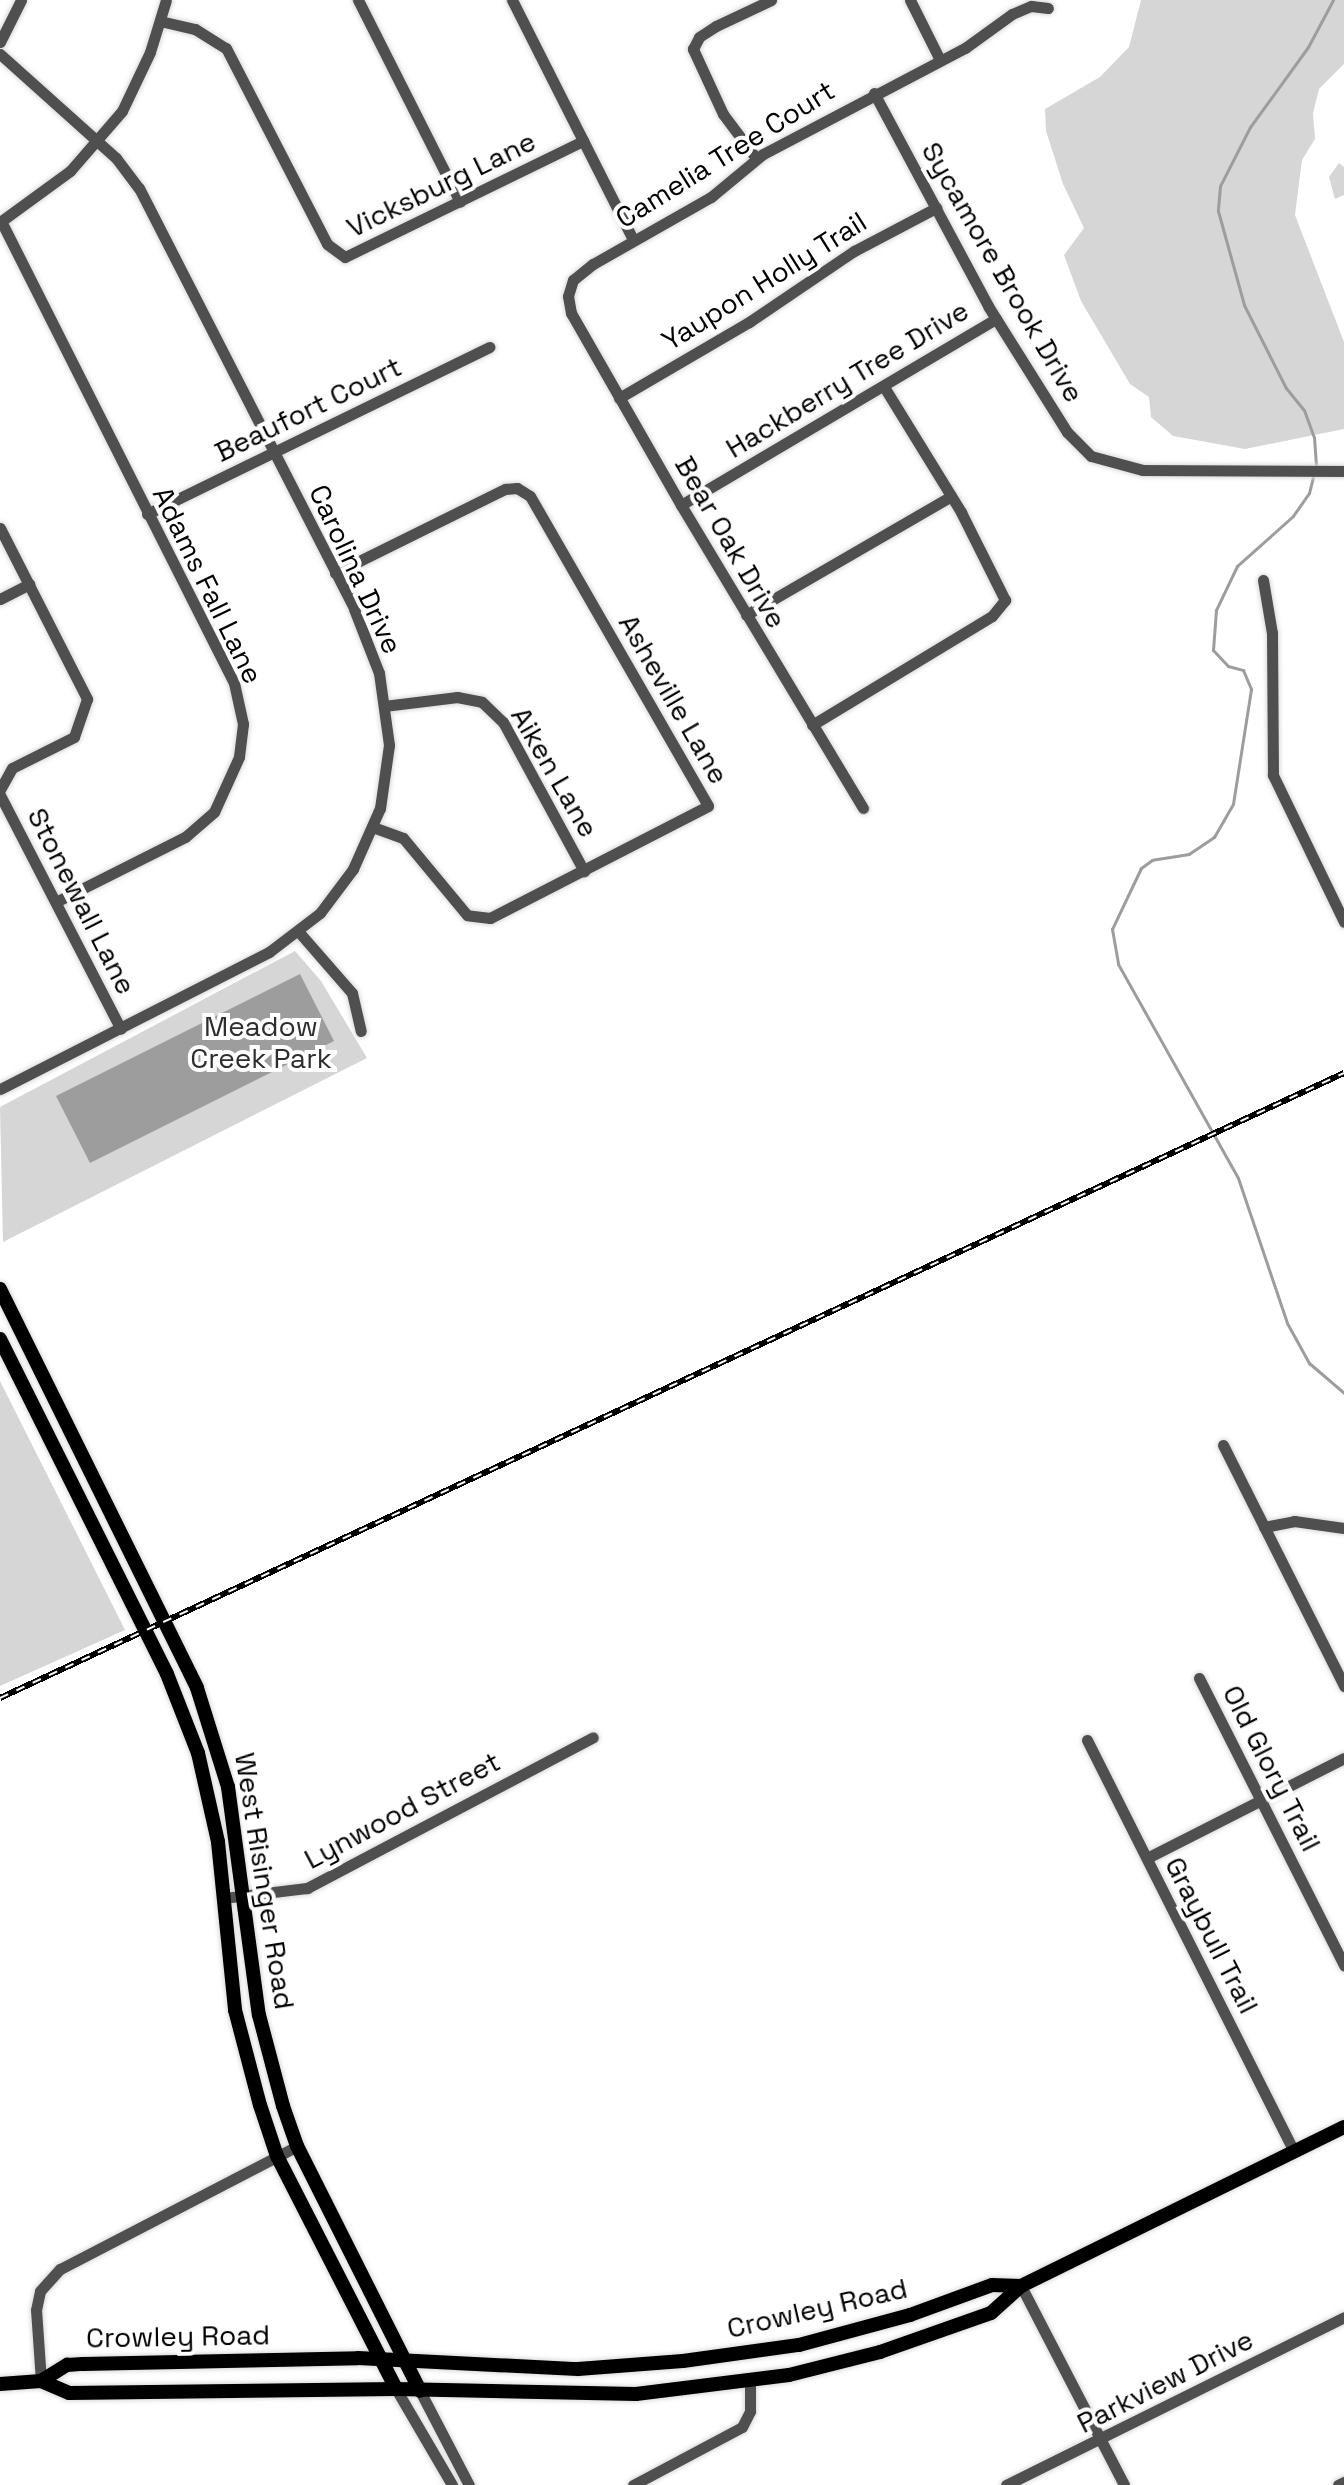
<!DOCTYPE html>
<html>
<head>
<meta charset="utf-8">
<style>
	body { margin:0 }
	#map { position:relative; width:1344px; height:2485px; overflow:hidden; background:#fff; font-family:"Space Grotesk",sans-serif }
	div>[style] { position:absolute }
	.green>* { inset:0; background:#d6d6d6 }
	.water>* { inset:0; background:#9d9d9d }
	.stream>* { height:3px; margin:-1.5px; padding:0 1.5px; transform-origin:1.5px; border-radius:1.5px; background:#9d9d9d }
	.roads { filter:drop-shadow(0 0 2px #dbdbdb) drop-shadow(0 0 2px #dbdbdb) }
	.minor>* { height:11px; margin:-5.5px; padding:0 5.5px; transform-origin:5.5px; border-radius:5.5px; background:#4f4f4f }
	.major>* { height:14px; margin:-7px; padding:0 7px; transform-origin:7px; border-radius:7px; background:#000 }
	.rail>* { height:6px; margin-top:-3px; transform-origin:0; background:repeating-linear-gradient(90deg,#fff 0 9px,#000 0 18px); box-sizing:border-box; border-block:2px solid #000 }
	span { translate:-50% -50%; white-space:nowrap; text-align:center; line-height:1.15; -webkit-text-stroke:8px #fff; paint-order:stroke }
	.street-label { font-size:28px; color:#000 }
	.park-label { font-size:28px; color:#2d2d2d }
</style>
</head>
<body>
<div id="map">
	<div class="green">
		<div style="clip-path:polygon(1141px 0,1344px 0,1344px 64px,1319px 89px,1313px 113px,1315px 139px,1302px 160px,1295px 215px,1344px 342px,1344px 429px,1245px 449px,1173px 436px,1151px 417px,1149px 397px,1130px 384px,1081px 301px,1064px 255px,1084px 228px,1063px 184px,1046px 131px,1045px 109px,1100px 77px,1129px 47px)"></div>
		<div style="clip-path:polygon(1339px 163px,1344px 167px,1344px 195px,1335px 199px,1329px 177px)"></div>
		<div style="clip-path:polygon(295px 951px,321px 981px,367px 1058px,3px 1242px,0 1107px)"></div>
		<div style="clip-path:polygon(0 1381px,125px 1630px,0 1686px)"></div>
	</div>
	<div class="water">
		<div style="clip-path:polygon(300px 974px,334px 1041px,90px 1163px,56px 1096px)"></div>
	</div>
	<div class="stream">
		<div style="left:1333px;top:0;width:53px;rotate:118deg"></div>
		<div style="left:1308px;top:47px;width:99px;rotate:125.9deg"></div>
		<div style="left:1250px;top:127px;width:66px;rotate:117deg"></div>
		<div style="left:1220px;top:186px;width:25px;rotate:95deg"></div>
		<div style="left:1218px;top:211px;width:98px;rotate:74.5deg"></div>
		<div style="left:1244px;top:305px;width:93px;rotate:63.2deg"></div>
		<div style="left:1286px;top:388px;width:28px;rotate:51deg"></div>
		<div style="left:1304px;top:410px;width:29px;rotate:70deg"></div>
		<div style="left:1314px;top:437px;width:28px;rotate:86deg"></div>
		<div style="left:1316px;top:465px;width:29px;rotate:104deg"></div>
		<div style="left:1309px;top:493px;width:28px;rotate:125deg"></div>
		<div style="left:1293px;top:516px;width:75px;rotate:138.2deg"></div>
		<div style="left:1237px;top:566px;width:49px;rotate:115.5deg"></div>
		<div style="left:1216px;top:610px;width:40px;rotate:94.3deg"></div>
		<div style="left:1213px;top:650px;width:22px;rotate:47deg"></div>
		<div style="left:1228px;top:666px;width:16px;rotate:15deg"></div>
		<div style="left:1243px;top:670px;width:21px;rotate:67deg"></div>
		<div style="left:1251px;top:689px;width:116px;rotate:98.9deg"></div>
		<div style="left:1233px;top:804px;width:38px;rotate:120deg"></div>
		<div style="left:1214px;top:837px;width:30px;rotate:146deg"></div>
		<div style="left:1189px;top:854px;width:37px;rotate:171deg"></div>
		<div style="left:1152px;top:860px;width:14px;rotate:144deg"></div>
		<div style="left:1141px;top:868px;width:68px;rotate:115.4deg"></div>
		<div style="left:1112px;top:929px;width:36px;rotate:80deg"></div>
		<div style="left:1118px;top:964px;width:245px;rotate:60.7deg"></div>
		<div style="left:1238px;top:1178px;width:153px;rotate:71.3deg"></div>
		<div style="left:1287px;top:1323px;width:46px;rotate:61.2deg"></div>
		<div style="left:1309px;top:1363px;width:46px;rotate:40.6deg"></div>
	</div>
	<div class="roads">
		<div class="minor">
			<div style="left:358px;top:0;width:226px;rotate:63.2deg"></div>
			<div style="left:512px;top:0;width:269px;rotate:63.2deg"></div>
			<div style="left:910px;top:0;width:65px;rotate:63.4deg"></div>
			<div style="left:160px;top:21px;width:36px;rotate:13deg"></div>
			<div style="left:195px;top:29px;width:36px;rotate:32deg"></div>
			<div style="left:226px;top:48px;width:220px;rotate:62.7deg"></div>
			<div style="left:327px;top:244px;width:22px;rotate:36deg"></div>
			<div style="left:345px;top:257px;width:265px;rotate:-26deg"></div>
			<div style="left:0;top:42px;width:47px;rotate:-63.4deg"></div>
			<div style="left:0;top:54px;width:156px;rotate:41.9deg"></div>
			<div style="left:116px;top:158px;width:38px;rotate:53deg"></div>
			<div style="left:139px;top:188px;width:473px;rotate:62.9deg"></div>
			<div style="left:354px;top:609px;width:69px;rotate:68.7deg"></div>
			<div style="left:379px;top:673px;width:73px;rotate:82.1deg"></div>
			<div style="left:389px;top:745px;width:64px;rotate:98.1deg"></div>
			<div style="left:380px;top:808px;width:67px;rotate:113.9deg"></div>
			<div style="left:353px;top:869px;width:55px;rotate:126.9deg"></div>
			<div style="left:320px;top:913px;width:64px;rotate:142.6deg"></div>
			<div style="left:269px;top:952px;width:302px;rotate:153deg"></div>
			<div style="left:874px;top:93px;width:242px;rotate:61.8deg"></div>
			<div style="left:988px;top:306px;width:149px;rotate:57.9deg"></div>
			<div style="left:1067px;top:432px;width:34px;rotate:45deg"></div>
			<div style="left:1091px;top:456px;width:54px;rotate:15.1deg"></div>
			<div style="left:1143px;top:470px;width:201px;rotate:0.3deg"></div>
			<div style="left:756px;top:158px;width:55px;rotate:-126.9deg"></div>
			<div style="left:723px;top:114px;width:72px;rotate:-114.8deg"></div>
			<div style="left:693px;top:49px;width:13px;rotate:-63deg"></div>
			<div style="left:699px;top:37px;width:20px;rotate:-33deg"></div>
			<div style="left:716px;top:26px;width:61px;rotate:-25.3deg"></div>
			<div style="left:1px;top:221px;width:517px;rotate:63.24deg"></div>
			<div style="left:234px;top:683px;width:42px;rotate:77.6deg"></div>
			<div style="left:243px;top:724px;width:33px;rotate:97deg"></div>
			<div style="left:239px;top:757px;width:60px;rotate:114.4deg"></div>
			<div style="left:214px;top:812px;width:38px;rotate:139deg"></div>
			<div style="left:185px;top:837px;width:144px;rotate:153.3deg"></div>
			<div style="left:0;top:222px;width:87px;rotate:-36.1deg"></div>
			<div style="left:70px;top:171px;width:79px;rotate:-49.1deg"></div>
			<div style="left:122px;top:111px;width:65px;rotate:-64.6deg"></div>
			<div style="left:150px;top:52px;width:54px;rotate:-72.9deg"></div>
			<div style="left:619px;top:398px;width:151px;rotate:-30.3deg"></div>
			<div style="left:749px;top:322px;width:127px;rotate:-34.1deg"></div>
			<div style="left:854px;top:251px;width:93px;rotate:-27.7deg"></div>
			<div style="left:681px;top:505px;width:366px;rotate:-30.6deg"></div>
			<div style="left:147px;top:514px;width:381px;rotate:-26deg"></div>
			<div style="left:0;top:528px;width:192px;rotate:63deg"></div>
			<div style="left:87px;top:699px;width:40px;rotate:108.9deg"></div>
			<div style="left:74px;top:737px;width:69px;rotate:153.4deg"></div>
			<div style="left:12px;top:768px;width:25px;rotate:119deg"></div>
			<div style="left:335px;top:573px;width:190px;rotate:-26.3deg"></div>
			<div style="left:505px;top:489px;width:12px;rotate:-5deg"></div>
			<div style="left:517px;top:488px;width:15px;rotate:32deg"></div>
			<div style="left:530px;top:496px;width:357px;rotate:60.1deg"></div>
			<div style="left:708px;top:806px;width:245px;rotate:152.8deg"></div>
			<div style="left:490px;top:918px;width:23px;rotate:-173deg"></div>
			<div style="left:467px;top:915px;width:100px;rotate:-129.7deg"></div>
			<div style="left:403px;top:838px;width:33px;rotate:-160deg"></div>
			<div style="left:1263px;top:580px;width:54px;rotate:80.4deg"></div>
			<div style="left:1272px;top:633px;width:142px;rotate:89.6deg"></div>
			<div style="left:1273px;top:775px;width:163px;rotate:64.2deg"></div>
			<div style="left:0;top:599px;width:33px;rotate:-27deg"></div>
			<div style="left:746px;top:615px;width:237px;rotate:-30.1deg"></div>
			<div style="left:384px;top:706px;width:74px;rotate:-7deg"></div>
			<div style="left:457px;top:697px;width:25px;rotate:11deg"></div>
			<div style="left:482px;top:702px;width:29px;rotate:44deg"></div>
			<div style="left:503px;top:722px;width:170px;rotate:61.5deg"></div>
			<div style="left:812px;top:725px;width:210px;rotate:-31.2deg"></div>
			<div style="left:992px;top:616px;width:21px;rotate:-51deg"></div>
			<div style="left:1005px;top:600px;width:98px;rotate:-116.6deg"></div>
			<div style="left:961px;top:512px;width:147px;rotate:-121.6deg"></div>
			<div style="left:0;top:795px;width:263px;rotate:62.7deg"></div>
			<div style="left:863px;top:808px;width:353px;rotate:-121deg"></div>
			<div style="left:681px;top:505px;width:221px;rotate:-119.8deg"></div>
			<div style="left:571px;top:313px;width:17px;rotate:-100deg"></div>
			<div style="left:568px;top:296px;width:17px;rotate:-73deg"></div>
			<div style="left:573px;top:280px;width:26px;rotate:-39deg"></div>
			<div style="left:593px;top:264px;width:136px;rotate:-29.6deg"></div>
			<div style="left:711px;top:197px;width:67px;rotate:-39.6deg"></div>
			<div style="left:763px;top:154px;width:228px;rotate:-27.7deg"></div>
			<div style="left:965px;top:48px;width:58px;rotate:-35.9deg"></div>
			<div style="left:1012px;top:14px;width:21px;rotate:-23deg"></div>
			<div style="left:1031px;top:6px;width:17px;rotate:7deg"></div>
			<div style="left:298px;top:931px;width:82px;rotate:48.9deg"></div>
			<div style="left:352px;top:993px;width:39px;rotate:77deg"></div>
			<div style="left:1223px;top:1445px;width:270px;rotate:63.3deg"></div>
			<div style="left:1264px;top:1527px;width:31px;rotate:-11deg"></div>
			<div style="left:1294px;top:1521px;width:50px;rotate:8deg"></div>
			<div style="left:1199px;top:1678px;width:322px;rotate:63.2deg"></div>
			<div style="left:1087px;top:1740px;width:461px;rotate:63.3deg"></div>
			<div style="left:1147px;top:1858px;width:221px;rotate:-26.9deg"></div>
			<div style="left:224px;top:1898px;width:84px;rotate:-6.9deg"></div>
			<div style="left:307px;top:1888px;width:323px;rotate:-27.8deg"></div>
			<div style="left:1021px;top:2286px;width:224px;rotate:62.6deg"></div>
			<div style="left:41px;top:2381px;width:71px;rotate:-94deg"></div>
			<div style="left:36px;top:2310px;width:19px;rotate:-78deg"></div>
			<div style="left:40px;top:2291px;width:30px;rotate:-48deg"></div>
			<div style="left:60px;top:2269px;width:267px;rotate:-27.4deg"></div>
			<div style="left:396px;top:2389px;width:111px;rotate:59.7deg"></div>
			<div style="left:420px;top:2391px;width:106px;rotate:62.5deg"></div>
			<div style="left:633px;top:2485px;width:123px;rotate:-28deg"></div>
			<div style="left:742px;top:2427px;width:18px;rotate:-63deg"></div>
			<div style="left:750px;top:2411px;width:30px;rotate:-90deg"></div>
			<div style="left:1006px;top:2485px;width:377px;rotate:-26.4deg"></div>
			<div style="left:1338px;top:2485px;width:7px;rotate:-27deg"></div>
		</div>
		<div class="major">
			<div style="left:0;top:1289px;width:445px;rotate:63.7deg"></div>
			<div style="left:197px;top:1688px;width:104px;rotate:72.6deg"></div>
			<div style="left:228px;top:1787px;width:230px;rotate:82.3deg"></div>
			<div style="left:259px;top:2015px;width:94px;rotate:75.2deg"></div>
			<div style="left:283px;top:2106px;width:42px;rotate:70.7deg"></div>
			<div style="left:297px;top:2146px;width:274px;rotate:63.3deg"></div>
			<div style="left:0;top:1339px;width:374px;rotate:63.5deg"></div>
			<div style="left:167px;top:1674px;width:85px;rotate:68.6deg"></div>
			<div style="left:198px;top:1753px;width:91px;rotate:77.3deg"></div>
			<div style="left:218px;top:1842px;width:169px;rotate:84.2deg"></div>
			<div style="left:235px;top:2010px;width:98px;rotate:75.3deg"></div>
			<div style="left:260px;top:2105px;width:54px;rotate:71.6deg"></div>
			<div style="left:277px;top:2156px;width:262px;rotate:62.9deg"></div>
			<div style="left:41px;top:2381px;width:30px;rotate:23deg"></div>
			<div style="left:69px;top:2393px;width:327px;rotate:-0.7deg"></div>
			<div style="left:396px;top:2389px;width:240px;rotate:1.2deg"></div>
			<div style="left:636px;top:2394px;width:154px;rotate:-7.1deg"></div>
			<div style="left:789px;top:2375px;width:94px;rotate:-14.2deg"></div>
			<div style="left:880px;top:2352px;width:118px;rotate:-19.4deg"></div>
			<div style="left:991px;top:2313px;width:40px;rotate:-42deg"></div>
			<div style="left:1021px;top:2286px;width:360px;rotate:-26.2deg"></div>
			<div style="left:0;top:2384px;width:41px;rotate:-4.2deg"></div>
			<div style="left:41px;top:2381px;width:31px;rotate:-32deg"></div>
			<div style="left:67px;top:2365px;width:16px;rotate:-4deg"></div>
			<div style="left:83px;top:2364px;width:275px;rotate:-1.2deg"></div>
			<div style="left:358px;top:2358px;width:220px;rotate:2.9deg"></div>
			<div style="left:578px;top:2369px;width:105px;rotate:-4.4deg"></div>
			<div style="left:683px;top:2361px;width:117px;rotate:-7.9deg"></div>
			<div style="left:799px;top:2345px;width:115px;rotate:-15.1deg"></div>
			<div style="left:910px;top:2315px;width:87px;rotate:-20.1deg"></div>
			<div style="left:992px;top:2285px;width:29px;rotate:2deg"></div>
		</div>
	</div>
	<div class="rail">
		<div style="left:0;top:1698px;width:1482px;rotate:-24.94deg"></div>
	</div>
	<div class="street-label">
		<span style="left:725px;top:154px;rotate:-32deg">Camelia Tree Court</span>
		<span style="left:441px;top:184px;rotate:-26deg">Vicksburg Lane</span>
		<span style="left:1003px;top:272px;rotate:60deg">Sycamore Brook Drive</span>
		<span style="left:764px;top:281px;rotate:-32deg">Yaupon Holly Trail</span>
		<span style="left:847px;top:379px;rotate:-31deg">Hackberry Tree Drive</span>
		<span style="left:308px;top:409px;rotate:-26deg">Beaufort Court</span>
		<span style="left:731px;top:542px;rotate:60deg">Bear Oak Drive</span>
		<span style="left:356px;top:569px;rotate:65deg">Carolina Drive</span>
		<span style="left:208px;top:585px;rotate:64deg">Adams Fall Lane</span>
		<span style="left:674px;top:699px;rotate:60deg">Asheville Lane</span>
		<span style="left:555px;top:772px;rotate:60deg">Aiken Lane</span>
		<span style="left:82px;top:901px;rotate:63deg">Stonewall Lane</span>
		<span style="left:1272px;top:1768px;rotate:63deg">Old Glory Trail</span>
		<span style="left:402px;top:1810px;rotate:-28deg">Lynwood Street</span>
		<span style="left:265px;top:1881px;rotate:81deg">West Risinger Road</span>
		<span style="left:1212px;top:1935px;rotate:63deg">Graybull Trail</span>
		<span style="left:817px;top:2308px;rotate:-13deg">Crowley Road</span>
		<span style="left:178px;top:2336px;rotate:-1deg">Crowley Road</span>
		<span style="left:1165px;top:2381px;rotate:-27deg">Parkview Drive</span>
	</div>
	<div class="park-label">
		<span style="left:261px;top:1042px">Meadow<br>Creek Park</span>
	</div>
</div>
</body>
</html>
